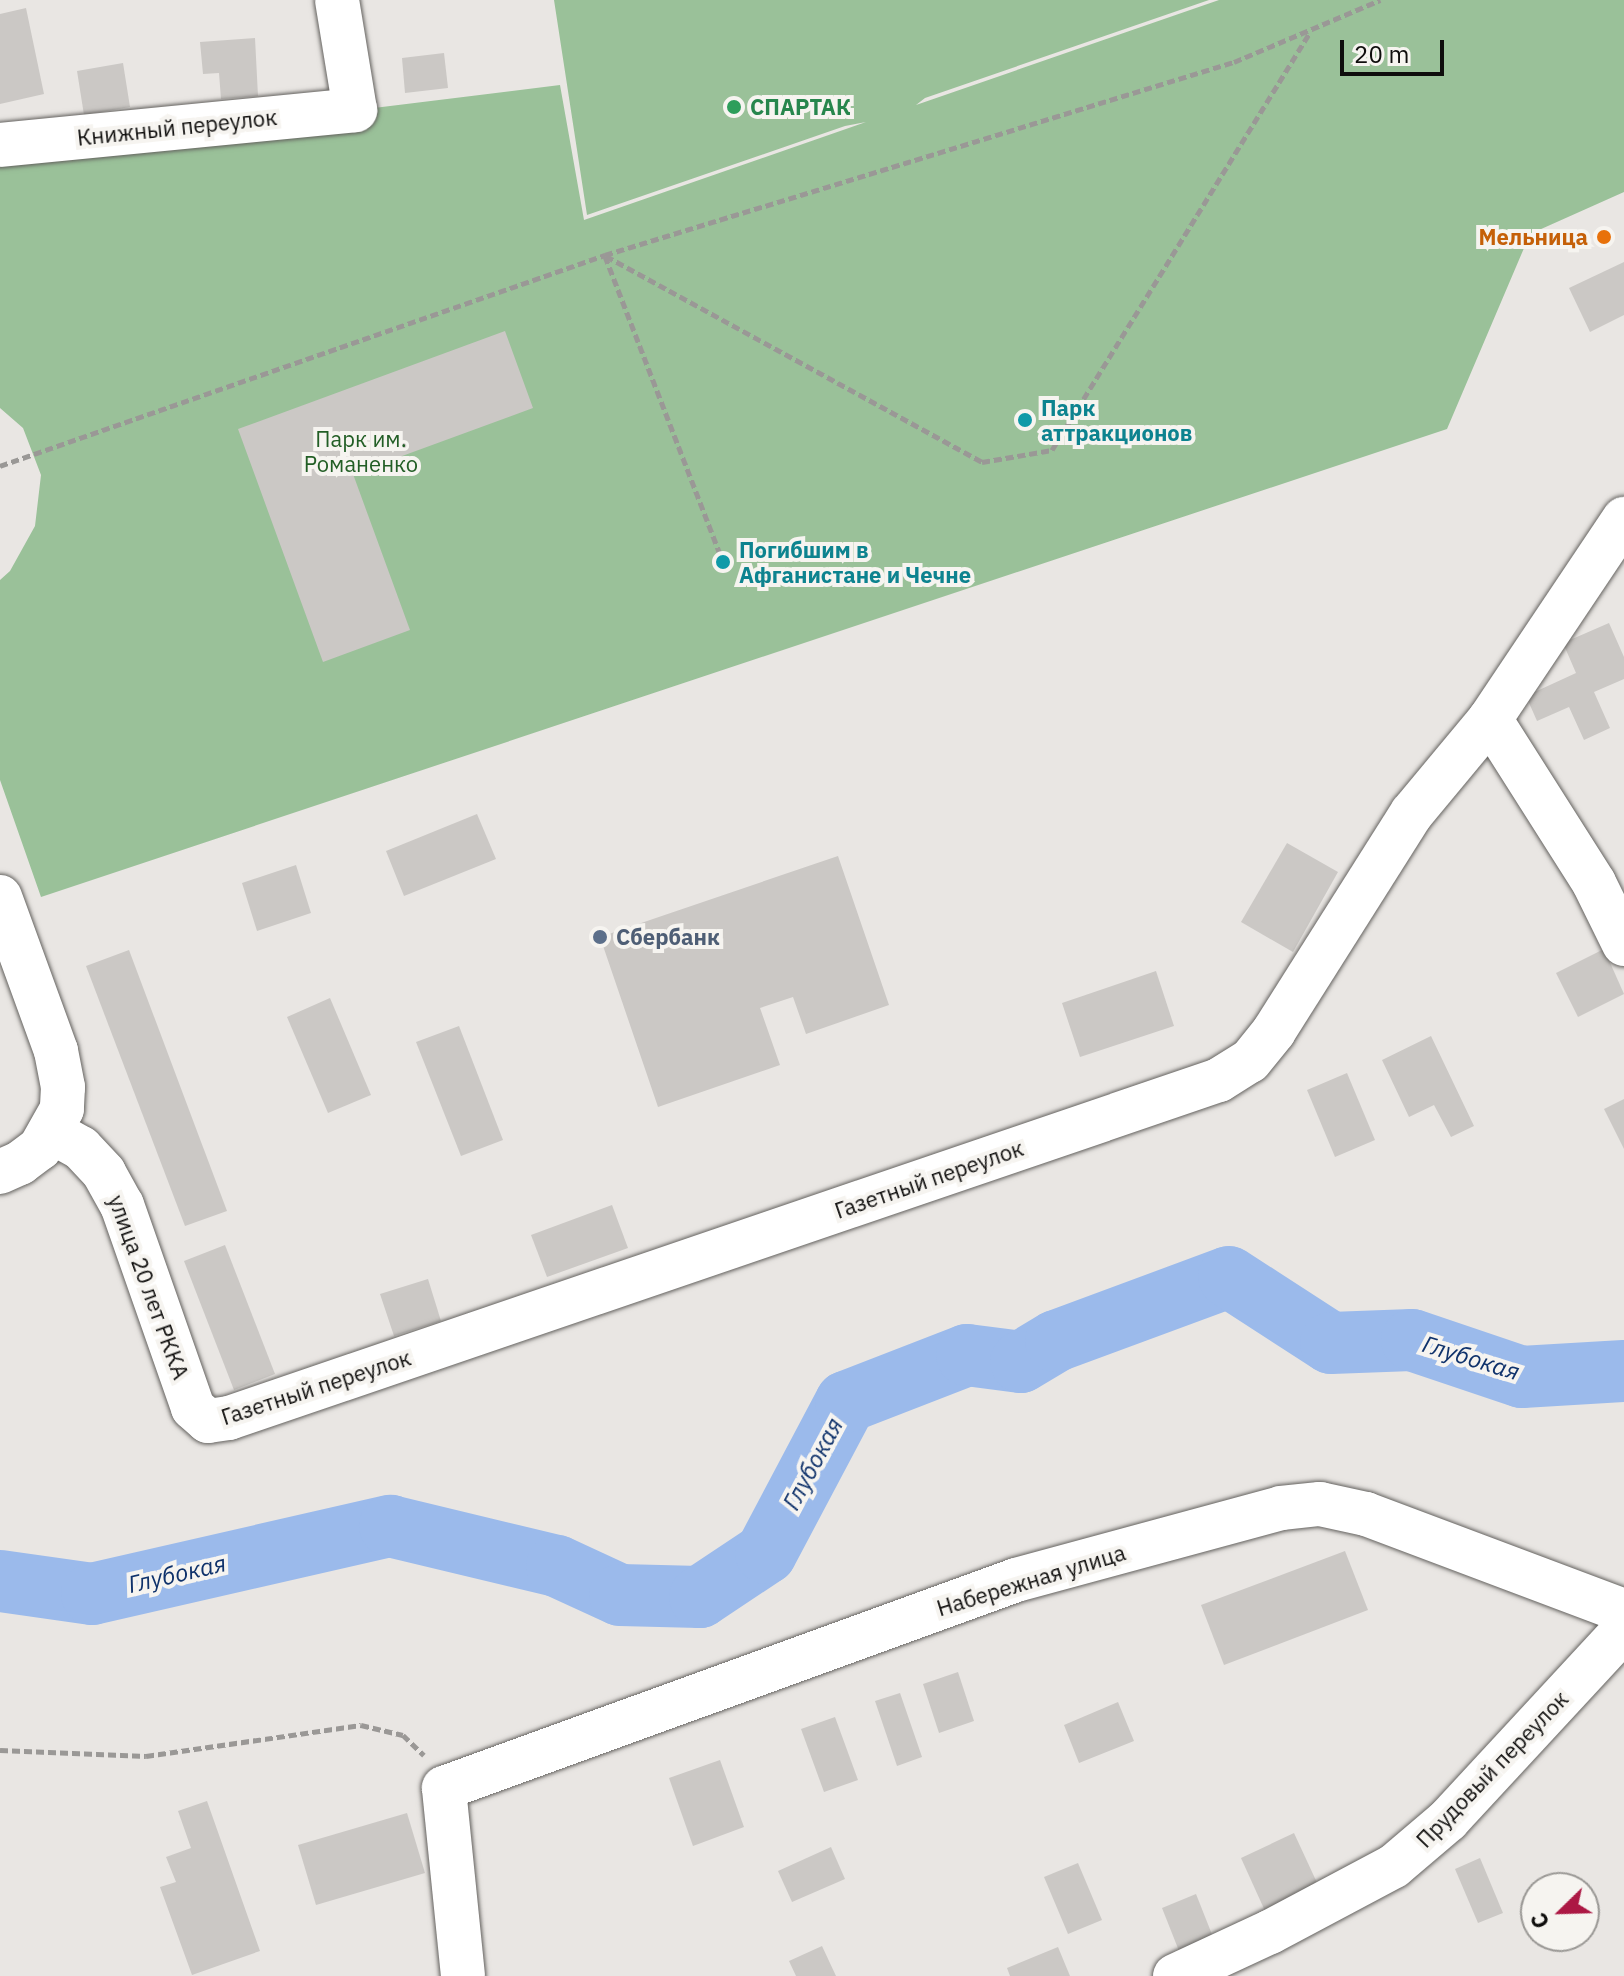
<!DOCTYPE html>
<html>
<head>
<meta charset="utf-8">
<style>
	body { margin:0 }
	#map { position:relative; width:1624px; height:1976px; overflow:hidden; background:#e9e6e3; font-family:"IBM Plex Sans",sans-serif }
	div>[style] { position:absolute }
	.green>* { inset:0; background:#9ac199 }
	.river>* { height:62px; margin:-31px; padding:0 31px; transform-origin:31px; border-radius:31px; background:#9bbaeb }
	.building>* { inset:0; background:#cbc8c5 }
	.path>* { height:5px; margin-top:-2.5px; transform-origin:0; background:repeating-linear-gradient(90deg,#9a9896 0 8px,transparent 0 12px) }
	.roads { filter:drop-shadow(0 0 2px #64625f) drop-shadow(0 0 2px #64625f) }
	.minor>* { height:44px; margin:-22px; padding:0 22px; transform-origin:22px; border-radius:22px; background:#fff }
	.dots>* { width:22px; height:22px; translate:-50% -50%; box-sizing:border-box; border:4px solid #f6f4f0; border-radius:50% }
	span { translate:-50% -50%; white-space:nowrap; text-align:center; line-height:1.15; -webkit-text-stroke:8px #f6f4f0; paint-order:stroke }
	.leisure-label { font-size:22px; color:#27864d; font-weight:700 }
	.left { translate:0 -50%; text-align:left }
	.street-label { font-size:22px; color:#0f0e0d }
	.food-label { font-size:22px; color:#c56008; font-weight:700 }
	.right { translate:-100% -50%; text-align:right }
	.culture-label { font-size:22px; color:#0d838f; font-weight:700 }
	.park-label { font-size:22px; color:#225e25 }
	.service-label { font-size:22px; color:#4e5e75; font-weight:700 }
	.water-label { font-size:24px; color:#0f326b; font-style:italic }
	.north { position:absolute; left:1520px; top:1872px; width:80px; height:80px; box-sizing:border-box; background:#f6f4f0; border:2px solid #9a9895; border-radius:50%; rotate:247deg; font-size:22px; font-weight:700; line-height:32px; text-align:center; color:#0f0e0d }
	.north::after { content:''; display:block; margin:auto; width:28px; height:36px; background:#ac1844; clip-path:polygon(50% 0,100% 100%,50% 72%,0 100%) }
	.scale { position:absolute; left:1340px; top:40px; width:104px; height:36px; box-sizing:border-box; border:4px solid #0f0e0d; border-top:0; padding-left:10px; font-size:24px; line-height:28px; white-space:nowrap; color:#0f0e0d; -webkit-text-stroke:6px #f6f4f0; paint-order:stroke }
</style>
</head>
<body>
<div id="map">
	<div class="green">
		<div style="clip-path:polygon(554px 0,1209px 0,925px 98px,916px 105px,1219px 0,1624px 0,1624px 192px,1530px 234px,1447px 429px,41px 897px,0 780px,0 580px,10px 571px,35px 526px,41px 475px,23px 428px,0 408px,0 154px,560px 85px,584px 220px,866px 122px,845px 126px,587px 215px)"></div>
	</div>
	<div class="river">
		<div style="left:0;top:1581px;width:93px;rotate:8deg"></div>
		<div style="left:92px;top:1594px;width:306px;rotate:-12.9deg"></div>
		<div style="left:390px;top:1526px;width:172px;rotate:13.5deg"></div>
		<div style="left:557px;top:1566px;width:69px;rotate:24.7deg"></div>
		<div style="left:620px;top:1595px;width:80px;rotate:1.4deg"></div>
		<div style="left:700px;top:1597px;width:79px;rotate:-33.7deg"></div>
		<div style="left:766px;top:1553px;width:171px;rotate:-62.1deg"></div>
		<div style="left:846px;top:1402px;width:130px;rotate:-21.2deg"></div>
		<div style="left:967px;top:1355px;width:54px;rotate:7.4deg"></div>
		<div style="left:1021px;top:1362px;width:41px;rotate:-31deg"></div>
		<div style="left:1056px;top:1341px;width:184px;rotate:-20.3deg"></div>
		<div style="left:1229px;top:1277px;width:121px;rotate:32.9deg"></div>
		<div style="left:1331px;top:1343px;width:81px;rotate:-2.1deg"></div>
		<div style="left:1412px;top:1340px;width:116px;rotate:18.6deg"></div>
		<div style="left:1522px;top:1377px;width:102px;rotate:-3.4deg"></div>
	</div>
	<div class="building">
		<div style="clip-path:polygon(26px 8px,44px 94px,0 104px,0 14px)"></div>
		<div style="clip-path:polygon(255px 38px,258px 96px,221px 99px,219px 73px,203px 74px,200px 42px)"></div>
		<div style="clip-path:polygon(444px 53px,448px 88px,405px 93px,402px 58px)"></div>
		<div style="clip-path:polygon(123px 63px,130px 107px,84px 115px,77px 71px)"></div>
		<div style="clip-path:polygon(1624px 262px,1624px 315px,1590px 332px,1569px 288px)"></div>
		<div style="clip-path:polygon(505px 331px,533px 408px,353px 474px,410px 630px,323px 662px,238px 429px)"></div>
		<div style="clip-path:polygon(1609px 623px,1624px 657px,1624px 679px,1594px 692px,1610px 728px,1584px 740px,1569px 707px,1537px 721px,1526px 696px,1576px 673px,1563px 643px)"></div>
		<div style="clip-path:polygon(477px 814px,496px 859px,404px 896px,386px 851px)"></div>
		<div style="clip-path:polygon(1287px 843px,1338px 872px,1293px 952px,1241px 922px)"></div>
		<div style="clip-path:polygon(838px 856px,889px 1005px,806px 1034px,793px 997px,760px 1008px,780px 1065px,658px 1107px,600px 937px)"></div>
		<div style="clip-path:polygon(296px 865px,311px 913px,257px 931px,242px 883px)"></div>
		<div style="clip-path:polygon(1604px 949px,1624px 994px,1578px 1017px,1556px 973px)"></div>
		<div style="clip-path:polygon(129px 950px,227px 1211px,185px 1226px,86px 966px)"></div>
		<div style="clip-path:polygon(1156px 971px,1174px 1026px,1080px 1057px,1062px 1003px)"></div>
		<div style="clip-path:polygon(330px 998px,371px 1095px,328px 1113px,287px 1017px)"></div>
		<div style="clip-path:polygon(459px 1026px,503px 1140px,461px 1156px,416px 1042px)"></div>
		<div style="clip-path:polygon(1431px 1036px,1474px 1126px,1451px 1137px,1434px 1105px,1409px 1117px,1382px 1060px)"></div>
		<div style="clip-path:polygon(1347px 1073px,1375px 1140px,1335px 1157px,1307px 1090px)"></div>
		<div style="clip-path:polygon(1624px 1099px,1624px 1149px,1604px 1109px)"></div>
		<div style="clip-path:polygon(612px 1205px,628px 1248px,547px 1277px,531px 1235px)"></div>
		<div style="clip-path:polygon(225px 1245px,275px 1374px,234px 1390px,184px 1261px)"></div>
		<div style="clip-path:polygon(428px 1279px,441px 1321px,394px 1336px,380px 1294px)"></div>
		<div style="clip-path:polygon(1345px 1551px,1368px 1610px,1224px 1665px,1201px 1605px)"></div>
		<div style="clip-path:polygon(958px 1672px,974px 1721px,939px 1733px,923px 1684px)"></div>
		<div style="clip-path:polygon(900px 1693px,922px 1757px,897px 1766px,875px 1701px)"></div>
		<div style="clip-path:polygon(1118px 1702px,1134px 1741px,1079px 1763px,1064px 1725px)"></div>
		<div style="clip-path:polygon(835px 1717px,858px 1780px,824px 1792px,801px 1729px)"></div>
		<div style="clip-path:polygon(720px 1760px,744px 1827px,693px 1846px,669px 1778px)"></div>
		<div style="clip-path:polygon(207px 1801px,260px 1951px,192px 1975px,160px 1887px,176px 1882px,166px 1857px,191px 1848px,178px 1811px)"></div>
		<div style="clip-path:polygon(407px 1813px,425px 1873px,316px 1905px,298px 1845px)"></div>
		<div style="clip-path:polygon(1294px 1833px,1319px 1887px,1265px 1911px,1241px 1858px)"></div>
		<div style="clip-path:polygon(831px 1847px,845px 1879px,792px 1902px,778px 1871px)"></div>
		<div style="clip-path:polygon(1480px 1858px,1503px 1913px,1478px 1923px,1455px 1869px)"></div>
		<div style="clip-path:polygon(1078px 1863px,1102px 1920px,1068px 1934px,1044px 1877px)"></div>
		<div style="clip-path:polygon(1196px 1894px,1215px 1942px,1181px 1956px,1162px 1908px)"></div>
		<div style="clip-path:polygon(822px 1946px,836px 1976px,796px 1976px,789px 1961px)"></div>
		<div style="clip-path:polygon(1058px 1947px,1070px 1976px,1010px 1976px,1007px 1968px)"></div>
	</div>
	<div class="path">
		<div style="left:605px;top:256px;width:328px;rotate:68.9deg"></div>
		<div style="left:606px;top:256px;width:429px;rotate:28.7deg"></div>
		<div style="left:982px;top:462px;width:71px;rotate:-9.7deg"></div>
		<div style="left:1052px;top:450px;width:490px;rotate:-58.3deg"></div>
		<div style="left:0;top:466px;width:641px;rotate:-19.23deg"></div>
		<div style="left:605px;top:255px;width:658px;rotate:-17.06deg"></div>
		<div style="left:1234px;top:62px;width:159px;rotate:-23deg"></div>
		<div style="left:0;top:1750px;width:146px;rotate:2.4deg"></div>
		<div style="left:146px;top:1756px;width:217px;rotate:-8.2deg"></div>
		<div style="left:361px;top:1725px;width:43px;rotate:13.4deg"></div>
		<div style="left:403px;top:1735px;width:29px;rotate:44deg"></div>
	</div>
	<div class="roads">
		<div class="minor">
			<div style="left:0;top:145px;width:357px;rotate:-5.6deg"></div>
			<div style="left:355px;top:110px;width:111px;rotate:-99.3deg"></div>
			<div style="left:1490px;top:719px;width:194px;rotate:57.6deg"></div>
			<div style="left:1594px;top:883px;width:68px;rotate:63.8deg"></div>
			<div style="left:0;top:897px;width:164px;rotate:70deg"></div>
			<div style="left:56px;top:1051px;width:37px;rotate:79deg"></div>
			<div style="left:63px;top:1087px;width:22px;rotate:93deg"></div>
			<div style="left:62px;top:1109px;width:45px;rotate:119.4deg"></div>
			<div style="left:40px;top:1148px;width:25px;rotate:143deg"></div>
			<div style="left:20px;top:1163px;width:22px;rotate:156deg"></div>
			<div style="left:52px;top:1132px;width:33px;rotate:29deg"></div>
			<div style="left:81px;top:1148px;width:34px;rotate:47deg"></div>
			<div style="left:104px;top:1173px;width:37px;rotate:61deg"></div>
			<div style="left:122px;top:1205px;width:215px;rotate:70.7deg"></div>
			<div style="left:193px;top:1408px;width:20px;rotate:41deg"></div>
			<div style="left:208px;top:1421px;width:21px;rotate:-8deg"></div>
			<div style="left:229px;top:1418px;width:1046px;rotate:-18.85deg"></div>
			<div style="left:1219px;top:1080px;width:36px;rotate:-32deg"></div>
			<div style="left:1250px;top:1061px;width:38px;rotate:-51deg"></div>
			<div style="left:1274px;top:1031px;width:258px;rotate:-57.7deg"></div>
			<div style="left:1412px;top:813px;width:122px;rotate:-50.3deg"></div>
			<div style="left:1490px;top:719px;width:241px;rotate:-56.2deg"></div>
			<div style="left:463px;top:1976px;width:189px;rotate:-95.8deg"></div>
			<div style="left:444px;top:1788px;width:609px;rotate:-19.98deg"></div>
			<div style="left:1016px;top:1580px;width:275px;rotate:-15.2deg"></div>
			<div style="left:1281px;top:1508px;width:39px;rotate:-6deg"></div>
			<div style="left:1320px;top:1504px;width:47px;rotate:12.3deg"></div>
			<div style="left:1366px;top:1514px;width:276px;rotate:20.6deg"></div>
			<div style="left:1175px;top:1976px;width:105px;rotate:-24.9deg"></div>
			<div style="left:1270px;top:1932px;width:140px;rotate:-28deg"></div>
			<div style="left:1394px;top:1866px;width:71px;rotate:-40.4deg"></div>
			<div style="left:1448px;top:1820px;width:259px;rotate:-47.2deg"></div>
		</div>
	</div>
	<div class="dots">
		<div style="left:734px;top:107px;background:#2e9e5b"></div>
		<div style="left:1604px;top:237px;background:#e8710a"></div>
		<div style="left:1025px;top:420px;background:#0f9aa8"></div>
		<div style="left:723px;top:562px;background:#0f9aa8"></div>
		<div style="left:600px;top:937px;background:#5c6f8a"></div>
	</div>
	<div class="leisure-label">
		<span class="left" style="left:750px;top:107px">СПАРТАК</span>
	</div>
	<div class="street-label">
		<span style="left:177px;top:127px;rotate:-6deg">Книжный переулок</span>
		<span style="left:929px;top:1179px;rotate:-19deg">Газетный переулок</span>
		<span style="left:149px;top:1287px;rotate:70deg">улица 20 лет РККА</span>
		<span style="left:316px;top:1387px;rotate:-18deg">Газетный переулок</span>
		<span style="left:1031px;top:1580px;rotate:-17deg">Набережная улица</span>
		<span style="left:1492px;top:1769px;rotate:-46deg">Прудовый переулок</span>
	</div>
	<div class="food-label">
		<span class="right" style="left:1588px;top:237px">Мельница</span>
	</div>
	<div class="culture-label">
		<span class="left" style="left:1041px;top:420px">Парк<br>аттракционов</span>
		<span class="left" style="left:739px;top:562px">Погибшим в<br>Афганистане и Чечне</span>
	</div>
	<div class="park-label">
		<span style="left:361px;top:451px">Парк им.<br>Романенко</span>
	</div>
	<div class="service-label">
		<span class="left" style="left:616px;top:937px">Сбербанк</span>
	</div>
	<div class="water-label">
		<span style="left:1471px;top:1358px;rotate:17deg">Глубокая</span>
		<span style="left:813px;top:1464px;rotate:-62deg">Глубокая</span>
		<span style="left:177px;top:1574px;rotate:-13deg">Глубокая</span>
	</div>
	<div class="north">С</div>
	<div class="scale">20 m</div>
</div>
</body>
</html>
